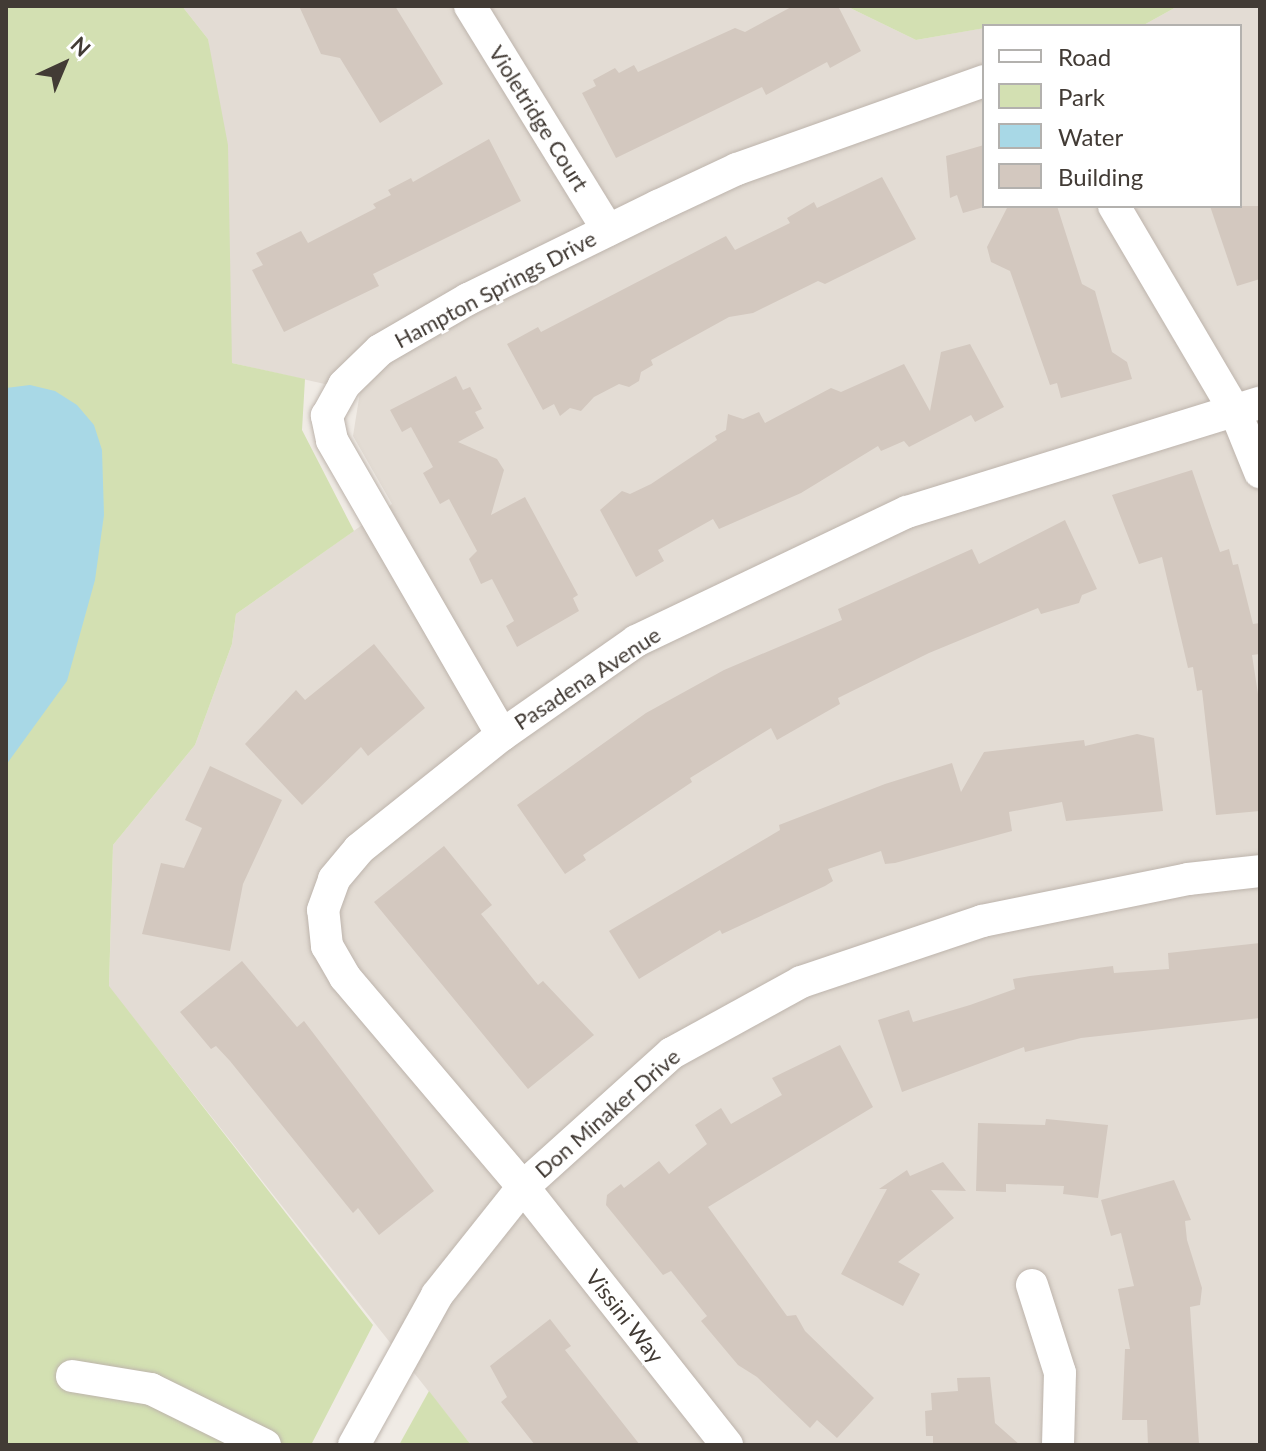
<!DOCTYPE html>
<html>
<head>
<meta charset="utf-8">
<style>
	body { margin:0 }
	#map { position:relative; width:1266px; height:1451px; overflow:hidden; background:#f0ebe5; font-family:Lato,sans-serif }
	div>[style] { position:absolute }
	.residential>* { inset:0; background:#e3dcd4 }
	.green>* { inset:0; background:#d3e0b2 }
	.water>* { inset:0; background:#a8d8e6 }
	.building>* { inset:0; background:#d3c8bf }
	.roads { filter:drop-shadow(0 0 2px #bdb4ac) drop-shadow(0 0 2px #bdb4ac) }
	.minor>* { height:32px; margin:-16px; padding:0 16px; transform-origin:16px; border-radius:16px; background:#fff }
	span { translate:-50% -50%; white-space:nowrap; text-align:center; line-height:1.15; -webkit-text-stroke:6px #fff; paint-order:stroke }
	.street-label { font-size:22px; color:#423b35 }
	.frame { position:absolute; inset:0; border:8px solid #423b35; pointer-events:none }
	.legend { position:absolute; left:982px; top:24px; width:260px; height:184px; box-sizing:border-box; background:#fff; border:2px solid #b3b1ae; margin:0; padding:10px 14px; list-style:none; font-size:24px; color:#423b35 }
	.legend li { display:flex; align-items:center; gap:16px; height:40px }
	.legend b { width:40px; border:2px solid #b3b1ae }
	.north { position:absolute; left:24px; top:24px; width:80px; height:80px; -webkit-text-stroke:6px #fff; paint-order:stroke; rotate:44deg; font-size:22px; font-weight:700; line-height:32px; text-align:center; color:#423b35 }
	.north::after { content:''; display:block; margin:auto; width:28px; height:36px; background:#423b35; clip-path:polygon(50% 0,100% 100%,50% 72%,0 100%) }
</style>
</head>
<body>
<div id="map">
	<div class="residential">
		<div style="clip-path:polygon(182px 6px,846px 6px,916px 40px,984px 28px,984px 206px,1240px 206px,1240px 26px,1142px 26px,1178px 6px,1260px 6px,1260px 1445px,471px 1445px,109px 987px,113px 845px,195px 745px,232px 644px,236px 614px,392px 504px,353px 436px,360px 392px,232px 363px,208px 39px)"></div>
	</div>
	<div class="green">
		<div style="clip-path:polygon(6px 6px,182px 6px,208px 39px,228px 145px,232px 363px,305px 379px,302px 430px,354px 531px,236px 614px,232px 644px,195px 745px,113px 845px,109px 986px,373px 1325px,311px 1445px,6px 1445px)"></div>
		<div style="clip-path:polygon(846px 6px,1178px 6px,1142px 26px,1008px 24px,916px 40px)"></div>
		<div style="clip-path:polygon(429px 1391px,471px 1445px,399px 1445px)"></div>
	</div>
	<div class="water">
		<div style="clip-path:polygon(30px 385px,55px 391px,77px 405px,94px 425px,102px 450px,104px 515px,95px 580px,67px 681px,6px 765px,6px 388px)"></div>
	</div>
	<div class="building">
		<div style="clip-path:polygon(299px 6px,395px 6px,443px 84px,380px 123px,340px 58px,321px 54px)"></div>
		<div style="clip-path:polygon(793px 6px,838px 6px,861px 51px,830px 68px,827px 62px,766px 95px,762px 87px,616px 158px,582px 93px,596px 86px,593px 80px,615px 68px,619px 73px,634px 65px,638px 72px,735px 28px,745px 32px)"></div>
		<div style="clip-path:polygon(489px 139px,521px 201px,373px 274px,379px 286px,284px 332px,252px 270px,263px 265px,256px 253px,301px 231px,308px 243px,376px 208px,373px 204px,391px 195px,388px 190px,411px 178px,413px 182px)"></div>
		<div style="clip-path:polygon(984px 145px,984px 207px,963px 213px,957px 195px,950px 198px,946px 156px)"></div>
		<div style="clip-path:polygon(882px 177px,916px 239px,825px 284px,818px 281px,753px 313px,729px 317px,651px 360px,653px 365px,641px 372px,639px 381px,629px 387px,619px 384px,594px 397px,581px 411px,570px 408px,560px 416px,554px 404px,543px 410px,507px 344px,538px 327px,541px 332px,726px 236px,735px 250px,790px 223px,787px 218px,814px 202px,817px 208px)"></div>
		<div style="clip-path:polygon(1008px 206px,1057px 206px,1082px 284px,1095px 291px,1112px 352px,1127px 362px,1132px 379px,1061px 398px,1057px 383px,1050px 385px,1010px 271px,991px 262px,987px 247px)"></div>
		<div style="clip-path:polygon(1210px 206px,1260px 206px,1260px 279px,1237px 286px)"></div>
		<div style="clip-path:polygon(970px 344px,1004px 407px,975px 422px,971px 415px,909px 447px,904px 441px,881px 451px,878px 446px,801px 493px,719px 529px,713px 519px,658px 550px,664px 561px,636px 577px,600px 510px,622px 491px,630px 494px,651px 484px,717px 440px,715px 436px,726px 430px,728px 414px,743px 419px,759px 412px,765px 423px,831px 388px,841px 392px,904px 364px,930px 411px,941px 352px)"></div>
		<div style="clip-path:polygon(456px 376px,463px 390px,470px 387px,482px 409px,475px 412px,484px 428px,458px 442px,497px 459px,504px 470px,491px 515px,525px 497px,578px 595px,573px 598px,579px 611px,517px 647px,506px 626px,514px 621px,492px 579px,481px 584px,469px 559px,477px 551px,449px 499px,440px 504px,423px 473px,433px 467px,411px 427px,402px 432px,390px 410px)"></div>
		<div style="clip-path:polygon(1192px 470px,1220px 552px,1229px 549px,1233px 565px,1238px 564px,1253px 624px,1260px 623px,1260px 654px,1252px 655px,1260px 707px,1260px 811px,1216px 815px,1202px 690px,1197px 691px,1193px 667px,1188px 668px,1162px 557px,1139px 564px,1112px 495px)"></div>
		<div style="clip-path:polygon(1065px 520px,1097px 589px,1082px 595px,1079px 603px,1041px 614px,1038px 608px,929px 653px,838px 698px,840px 704px,777px 740px,771px 728px,690px 778px,692px 782px,583px 855px,586px 860px,565px 874px,517px 805px,646px 713px,724px 670px,842px 620px,838px 609px,972px 549px,979px 564px)"></div>
		<div style="clip-path:polygon(374px 644px,425px 708px,368px 756px,361px 747px,302px 805px,245px 744px,296px 690px,305px 700px)"></div>
		<div style="clip-path:polygon(1137px 734px,1154px 738px,1163px 811px,1066px 821px,1062px 802px,1009px 812px,1012px 831px,895px 863px,885px 864px,881px 851px,828px 869px,833px 881px,825px 886px,722px 934px,720px 930px,639px 979px,609px 931px,780px 830px,779px 825px,885px 784px,952px 763px,961px 792px,984px 752px,1084px 740px,1085px 746px)"></div>
		<div style="clip-path:polygon(210px 766px,282px 800px,243px 884px,230px 951px,142px 934px,161px 863px,184px 868px,202px 828px,185px 820px)"></div>
		<div style="clip-path:polygon(444px 846px,492px 905px,481px 914px,538px 985px,543px 981px,594px 1035px,528px 1089px,374px 902px)"></div>
		<div style="clip-path:polygon(1260px 943px,1260px 1018px,1081px 1038px,1025px 1052px,1024px 1047px,902px 1092px,878px 1020px,909px 1010px,913px 1022px,970px 1005px,1015px 989px,1013px 979px,1030px 976px,1113px 966px,1114px 973px,1169px 969px,1168px 953px)"></div>
		<div style="clip-path:polygon(242px 961px,297px 1027px,304px 1021px,434px 1191px,379px 1235px,358px 1208px,353px 1213px,230px 1061px,216px 1046px,211px 1049px,180px 1012px)"></div>
		<div style="clip-path:polygon(840px 1045px,873px 1107px,708px 1207px,787px 1316px,796px 1315px,805px 1331px,874px 1398px,837px 1438px,817px 1420px,810px 1428px,757px 1377px,738px 1365px,701px 1321px,707px 1316px,671px 1271px,663px 1275px,606px 1205px,607px 1195px,621px 1184px,624px 1188px,659px 1161px,669px 1174px,707px 1144px,695px 1125px,721px 1108px,731px 1124px,782px 1095px,772px 1078px)"></div>
		<div style="clip-path:polygon(1046px 1119px,1108px 1125px,1098px 1198px,1063px 1194px,1064px 1186px,1006px 1184px,1006px 1192px,976px 1191px,978px 1123px,1045px 1125px)"></div>
		<div style="clip-path:polygon(943px 1162px,966px 1191px,931px 1190px,954px 1218px,898px 1262px,920px 1274px,903px 1306px,841px 1274px,887px 1189px,879px 1189px,907px 1170px,910px 1176px)"></div>
		<div style="clip-path:polygon(1174px 1180px,1191px 1220px,1185px 1221px,1187px 1240px,1202px 1288px,1200px 1305px,1190px 1307px,1199px 1444px,1148px 1445px,1147px 1420px,1122px 1420px,1125px 1349px,1130px 1349px,1118px 1289px,1134px 1286px,1121px 1233px,1111px 1236px,1101px 1200px)"></div>
		<div style="clip-path:polygon(550px 1319px,571px 1346px,565px 1350px,640px 1445px,535px 1445px,501px 1402px,507px 1397px,490px 1366px)"></div>
		<div style="clip-path:polygon(990px 1377px,995px 1423px,1020px 1445px,933px 1445px,933px 1436px,926px 1436px,925px 1411px,932px 1410px,931px 1393px,958px 1391px,957px 1378px)"></div>
	</div>
	<div class="roads">
		<div class="minor">
			<div style="left:470px;top:6px;width:263px;rotate:58.4deg"></div>
			<div style="left:1114px;top:206px;width:240px;rotate:59.5deg"></div>
			<div style="left:1236px;top:413px;width:64px;rotate:67.9deg"></div>
			<div style="left:502px;top:735px;width:340px;rotate:-120deg"></div>
			<div style="left:332px;top:440px;width:25px;rotate:-102deg"></div>
			<div style="left:327px;top:416px;width:35px;rotate:-61deg"></div>
			<div style="left:344px;top:385px;width:50px;rotate:-44.2deg"></div>
			<div style="left:380px;top:350px;width:102px;rotate:-30.1deg"></div>
			<div style="left:468px;top:299px;width:212px;rotate:-26.1deg"></div>
			<div style="left:658px;top:206px;width:87px;rotate:-25.1deg"></div>
			<div style="left:737px;top:169px;width:262px;rotate:-19.6deg"></div>
			<div style="left:1032px;top:1285px;width:92px;rotate:72.3deg"></div>
			<div style="left:1060px;top:1373px;width:72px;rotate:91.6deg"></div>
			<div style="left:72px;top:1376px;width:80px;rotate:9.3deg"></div>
			<div style="left:151px;top:1389px;width:127px;rotate:26.2deg"></div>
			<div style="left:354px;top:1445px;width:171px;rotate:-61deg"></div>
			<div style="left:437px;top:1295px;width:138px;rotate:-51.5deg"></div>
			<div style="left:523px;top:1187px;width:200px;rotate:-42deg"></div>
			<div style="left:672px;top:1053px;width:147px;rotate:-28.8deg"></div>
			<div style="left:801px;top:982px;width:191px;rotate:-18.6deg"></div>
			<div style="left:982px;top:921px;width:210px;rotate:-11.5deg"></div>
			<div style="left:1188px;top:879px;width:72px;rotate:-6.3deg"></div>
			<div style="left:727px;top:1445px;width:329px;rotate:-128.3deg"></div>
			<div style="left:523px;top:1187px;width:275px;rotate:-130.3deg"></div>
			<div style="left:345px;top:977px;width:36px;rotate:-120deg"></div>
			<div style="left:327px;top:946px;width:36px;rotate:-96deg"></div>
			<div style="left:323px;top:910px;width:33px;rotate:-70deg"></div>
			<div style="left:334px;top:879px;width:39px;rotate:-50deg"></div>
			<div style="left:359px;top:849px;width:183px;rotate:-38.6deg"></div>
			<div style="left:502px;top:735px;width:164px;rotate:-35deg"></div>
			<div style="left:636px;top:641px;width:300px;rotate:-25.5deg"></div>
			<div style="left:907px;top:512px;width:369px;rotate:-17.2deg"></div>
		</div>
	</div>
	<div class="street-label">
		<span style="left:539px;top:118px;rotate:58deg">Violetridge Court</span>
		<span style="left:495px;top:289px;rotate:-28deg">Hampton Springs Drive</span>
		<span style="left:587px;top:678px;rotate:-33deg">Pasadena Avenue</span>
		<span style="left:607px;top:1113px;rotate:-41deg">Don Minaker Drive</span>
		<span style="left:625px;top:1316px;rotate:52deg">Vissini Way</span>
	</div>
	<div class="frame"></div>
	<ul class="legend">
	<li><b style="height:10px;background:#fff"></b>Road</li>
	<li><b style="height:22px;background:#d3e0b2"></b>Park</li>
	<li><b style="height:22px;background:#a8d8e6"></b>Water</li>
	<li><b style="height:22px;background:#d3c8bf"></b>Building</li>
	</ul>
	<div class="north">N</div>
</div>
</body>
</html>
